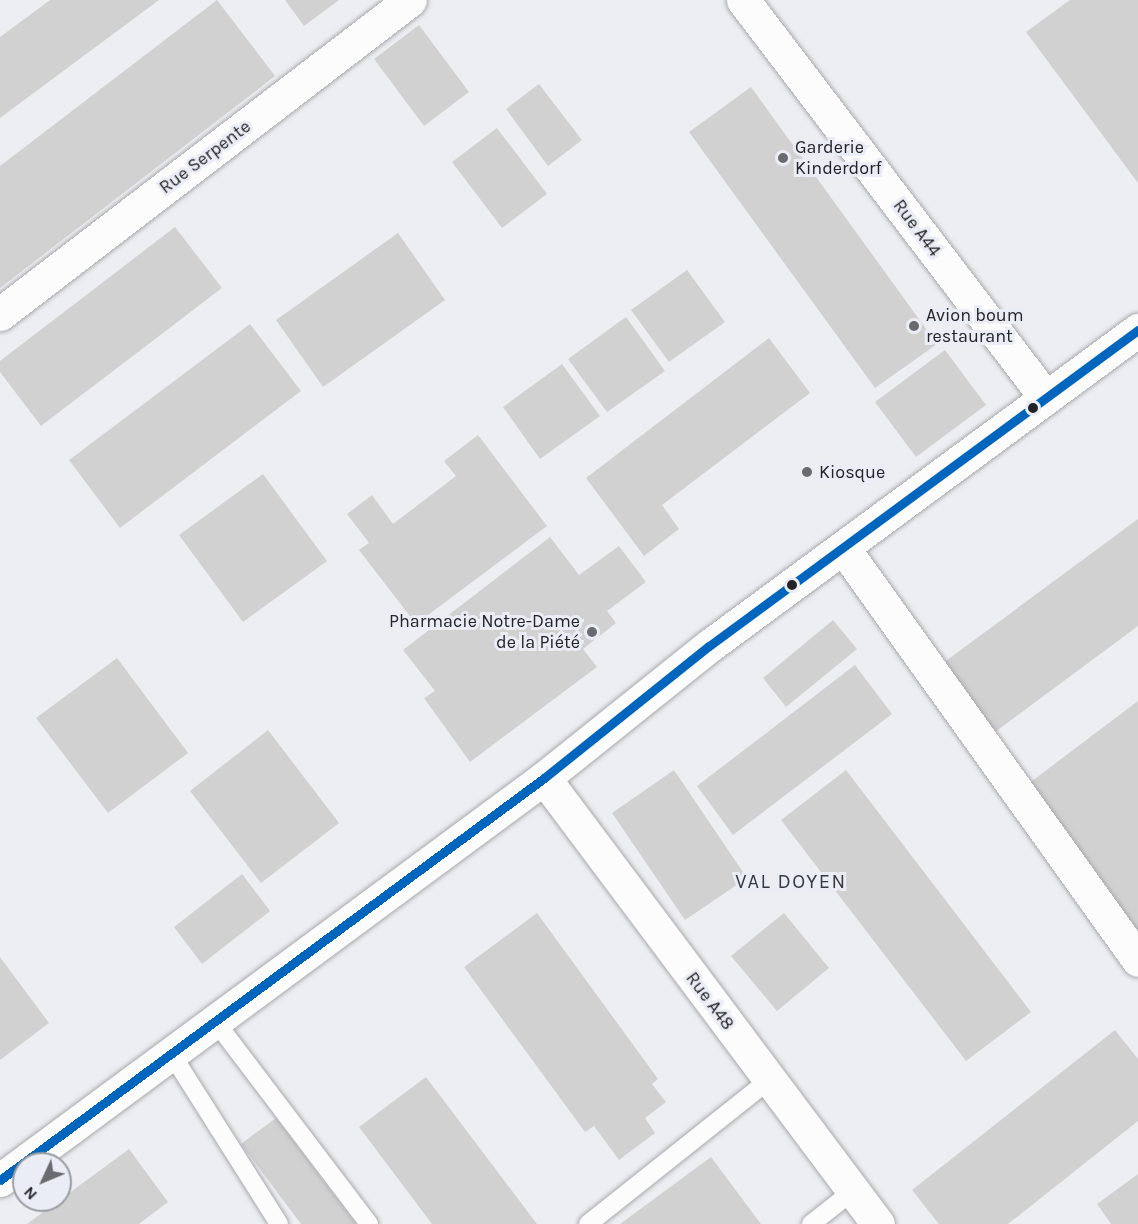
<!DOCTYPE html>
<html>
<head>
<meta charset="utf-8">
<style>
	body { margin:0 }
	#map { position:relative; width:1138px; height:1224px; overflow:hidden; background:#edeef2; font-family:Karla,sans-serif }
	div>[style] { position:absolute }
	.building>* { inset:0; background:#d2d1d2 }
	.roads { filter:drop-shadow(0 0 2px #a8a9ad) drop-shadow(0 0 2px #a8a9ad) }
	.lane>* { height:18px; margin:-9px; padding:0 9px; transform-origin:9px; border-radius:9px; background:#fcfcfd }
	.street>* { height:33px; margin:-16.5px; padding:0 16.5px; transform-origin:16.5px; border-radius:16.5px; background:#fcfcfd }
	.secondary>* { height:33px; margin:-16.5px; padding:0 16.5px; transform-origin:16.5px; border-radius:16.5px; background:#fcfcfd }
	.bus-1>* { height:9px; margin:-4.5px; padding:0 4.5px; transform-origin:4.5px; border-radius:4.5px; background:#0065bd }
	.dots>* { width:16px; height:16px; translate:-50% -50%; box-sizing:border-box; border:3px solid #eaedf5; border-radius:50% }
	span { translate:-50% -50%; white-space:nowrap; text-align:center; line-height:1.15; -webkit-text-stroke:6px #eaedf5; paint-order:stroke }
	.poi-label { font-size:18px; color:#232427 }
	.left { translate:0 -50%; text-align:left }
	.right { translate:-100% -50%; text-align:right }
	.street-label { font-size:18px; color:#232427 }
	.neighbourhood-label { font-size:20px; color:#373940; letter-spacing:1.5px }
	.north { position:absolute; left:12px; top:1152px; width:60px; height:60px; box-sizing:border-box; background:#eaedf5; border:2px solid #9a9da3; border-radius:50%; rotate:226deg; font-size:16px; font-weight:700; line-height:24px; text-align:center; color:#232427 }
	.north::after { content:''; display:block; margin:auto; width:21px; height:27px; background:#6a6b6e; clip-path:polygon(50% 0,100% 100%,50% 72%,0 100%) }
</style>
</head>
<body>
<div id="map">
	<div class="building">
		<div style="clip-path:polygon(50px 0,159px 0,0 118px,0 37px)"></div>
		<div style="clip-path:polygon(217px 0,275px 76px,0 288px,0 166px)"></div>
		<div style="clip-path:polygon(285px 0,339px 0,304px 26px)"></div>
		<div style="clip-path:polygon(1070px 0,1138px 0,1138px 183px,1026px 32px)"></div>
		<div style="clip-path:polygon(419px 25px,469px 92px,424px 126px,374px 59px)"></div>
		<div style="clip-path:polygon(539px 84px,582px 140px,548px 166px,506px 109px)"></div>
		<div style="clip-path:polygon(751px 87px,937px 344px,875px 388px,689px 132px)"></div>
		<div style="clip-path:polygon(497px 128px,547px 194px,502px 228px,452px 162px)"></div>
		<div style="clip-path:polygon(175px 227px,222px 288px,41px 426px,0 372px,0 361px)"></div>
		<div style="clip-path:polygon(398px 233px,445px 300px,323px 387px,276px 320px)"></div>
		<div style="clip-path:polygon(687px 270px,725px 322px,669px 362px,631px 310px)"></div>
		<div style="clip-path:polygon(626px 317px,665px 371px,607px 412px,568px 359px)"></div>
		<div style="clip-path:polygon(250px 324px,301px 391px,120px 528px,69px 460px)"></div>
		<div style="clip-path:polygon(769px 338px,810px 393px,662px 505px,679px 529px,644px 556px,586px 478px)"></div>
		<div style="clip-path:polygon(945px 350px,986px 405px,916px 457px,875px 402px)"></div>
		<div style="clip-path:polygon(562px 364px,600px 416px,540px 459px,503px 407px)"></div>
		<div style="clip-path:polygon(478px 435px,547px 526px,416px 624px,359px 550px,369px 543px,347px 514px,372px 495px,393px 524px,456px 476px,444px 461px)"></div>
		<div style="clip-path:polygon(263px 474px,327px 561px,243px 622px,179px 535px)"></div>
		<div style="clip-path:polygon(1138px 519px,1138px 626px,991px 735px,939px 666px)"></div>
		<div style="clip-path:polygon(550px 537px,579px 575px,619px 546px,646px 582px,607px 611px,616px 623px,583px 649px,597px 667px,470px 762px,424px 698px,435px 691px,403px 650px)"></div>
		<div style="clip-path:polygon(833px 620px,857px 649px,786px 707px,763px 678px)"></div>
		<div style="clip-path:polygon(117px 658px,188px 753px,108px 813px,36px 718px)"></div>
		<div style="clip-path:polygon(855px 665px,892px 714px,733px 835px,697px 786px)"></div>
		<div style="clip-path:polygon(1138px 701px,1138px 937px,1024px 787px)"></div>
		<div style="clip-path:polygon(268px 730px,339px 823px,261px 883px,190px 791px)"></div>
		<div style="clip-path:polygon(674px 770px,747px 878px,685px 920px,612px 813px)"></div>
		<div style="clip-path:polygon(846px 770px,1031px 1012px,966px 1061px,781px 820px)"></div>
		<div style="clip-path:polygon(242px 874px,270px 911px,202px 964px,174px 927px)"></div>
		<div style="clip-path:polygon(537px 913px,658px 1079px,652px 1084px,666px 1102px,645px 1118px,655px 1133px,619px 1160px,594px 1126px,585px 1132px,464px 967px)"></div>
		<div style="clip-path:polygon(784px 913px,829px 968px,777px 1011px,731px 956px)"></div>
		<div style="clip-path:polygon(0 957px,49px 1023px,0 1060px)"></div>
		<div style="clip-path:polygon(1115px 1030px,1138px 1059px,1138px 1121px,1008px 1224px,939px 1224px,912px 1190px)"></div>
		<div style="clip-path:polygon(426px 1077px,537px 1224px,432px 1224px,359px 1127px)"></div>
		<div style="clip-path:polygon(276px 1118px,356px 1224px,301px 1224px,241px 1144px)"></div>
		<div style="clip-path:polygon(129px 1149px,168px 1202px,139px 1224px,27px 1224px)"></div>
		<div style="clip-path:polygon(711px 1157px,761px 1224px,620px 1224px)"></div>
		<div style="clip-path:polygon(1138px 1174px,1138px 1224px,1111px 1224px,1097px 1204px)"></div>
	</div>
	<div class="roads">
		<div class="lane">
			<div style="left:215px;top:1021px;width:255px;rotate:52.8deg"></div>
			<div style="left:171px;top:1053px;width:202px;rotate:57.7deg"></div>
			<div style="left:588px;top:1224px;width:231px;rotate:-38.5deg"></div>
			<div style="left:811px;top:1224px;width:53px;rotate:-38.2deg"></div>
		</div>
		<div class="street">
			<div style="left:743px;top:0;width:500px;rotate:52.72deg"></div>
			<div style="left:0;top:314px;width:516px;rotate:-37.45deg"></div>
			<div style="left:844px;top:549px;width:505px;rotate:54.42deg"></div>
			<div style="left:544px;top:778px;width:557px;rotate:53.17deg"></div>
		</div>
		<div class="secondary">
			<div style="left:0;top:1180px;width:676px;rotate:-36.46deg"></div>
			<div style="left:544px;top:778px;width:211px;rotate:-38.7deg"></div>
			<div style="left:709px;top:646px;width:533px;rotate:-36.38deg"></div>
		</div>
	</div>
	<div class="bus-1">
		<div style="left:0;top:1180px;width:676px;rotate:-36.46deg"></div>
		<div style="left:544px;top:778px;width:211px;rotate:-38.7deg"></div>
		<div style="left:709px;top:646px;width:533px;rotate:-36.38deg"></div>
	</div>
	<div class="dots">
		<div style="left:783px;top:158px;background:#6a6b6e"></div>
		<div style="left:914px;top:326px;background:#6a6b6e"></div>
		<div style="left:1033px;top:408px;background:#232427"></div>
		<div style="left:807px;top:472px;background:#6a6b6e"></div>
		<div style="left:792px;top:585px;background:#232427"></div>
		<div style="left:592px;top:632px;background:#6a6b6e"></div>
	</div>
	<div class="poi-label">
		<span class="left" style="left:795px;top:158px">Garderie<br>Kinderdorf</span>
		<span class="left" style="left:926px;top:326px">Avion boum<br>restaurant</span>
		<span class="left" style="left:819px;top:472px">Kiosque</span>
		<span class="right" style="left:580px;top:632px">Pharmacie Notre-Dame<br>de la Piété</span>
	</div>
	<div class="street-label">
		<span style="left:205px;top:157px;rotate:-37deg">Rue Serpente</span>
		<span style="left:917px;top:228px;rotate:53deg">Rue A44</span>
		<span style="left:710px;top:1001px;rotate:53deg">Rue A48</span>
	</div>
	<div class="neighbourhood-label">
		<span style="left:791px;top:881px">VAL DOYEN</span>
	</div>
	<div class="north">N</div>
</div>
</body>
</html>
